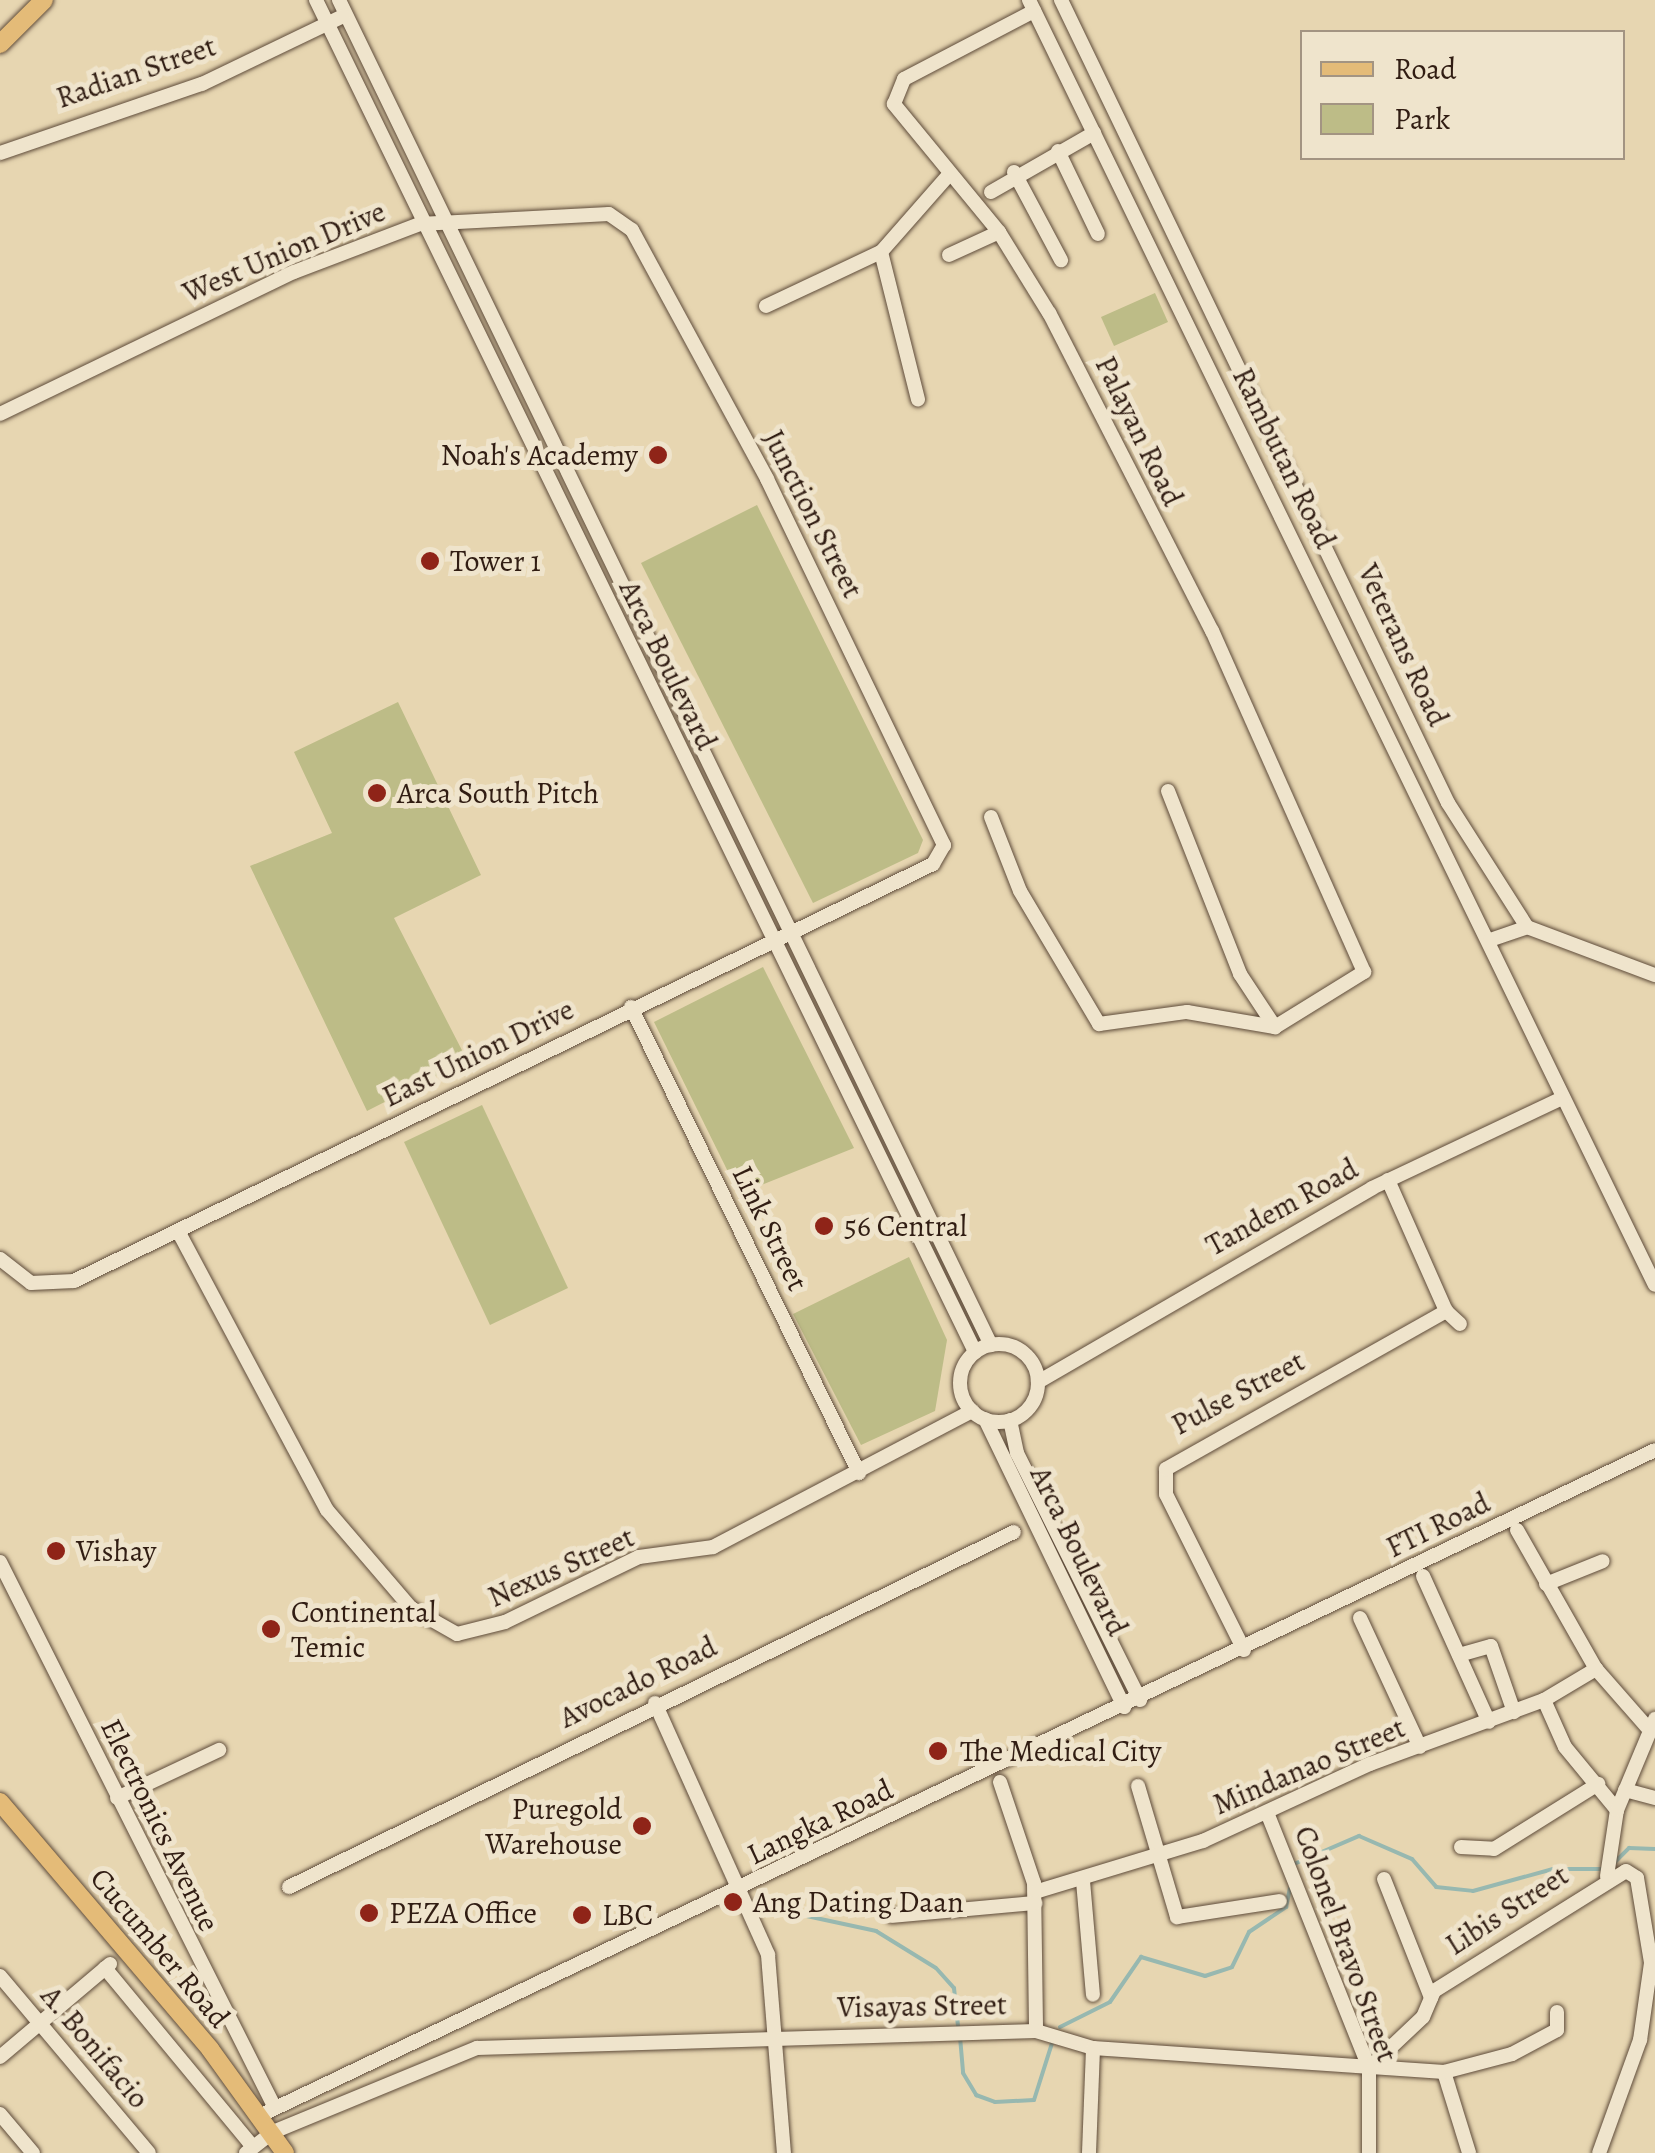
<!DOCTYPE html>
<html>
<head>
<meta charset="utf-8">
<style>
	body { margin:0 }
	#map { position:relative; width:1655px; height:2153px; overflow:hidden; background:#e7d6b1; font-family:Alegreya,serif }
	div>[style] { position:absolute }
	.green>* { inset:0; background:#bdbc87 }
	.stream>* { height:4px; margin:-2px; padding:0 2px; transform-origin:2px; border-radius:2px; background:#97b8b0 }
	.roads { filter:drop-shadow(0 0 2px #5e4b3a) drop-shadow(0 0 2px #5e4b3a) }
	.minor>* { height:14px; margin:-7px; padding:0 7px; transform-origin:7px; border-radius:7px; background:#efe4cc }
	.minor>.ring { margin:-7px; padding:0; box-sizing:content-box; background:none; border:14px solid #efe4cc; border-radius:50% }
	.major>* { height:18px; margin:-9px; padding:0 9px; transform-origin:9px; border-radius:9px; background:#e4bb78 }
	.dots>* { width:28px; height:28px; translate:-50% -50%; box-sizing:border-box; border:5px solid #efe4cc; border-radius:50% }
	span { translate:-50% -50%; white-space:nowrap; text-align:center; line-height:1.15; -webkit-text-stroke:10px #efe4cc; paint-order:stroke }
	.street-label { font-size:30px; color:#311d13 }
	.poi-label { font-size:30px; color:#311d13 }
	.right { translate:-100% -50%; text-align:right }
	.left { translate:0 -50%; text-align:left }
	.legend { position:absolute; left:1300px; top:30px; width:325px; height:130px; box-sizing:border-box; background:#efe4cc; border:2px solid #a39482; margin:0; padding:12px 18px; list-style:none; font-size:30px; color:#311d13 }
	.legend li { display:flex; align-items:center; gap:20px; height:50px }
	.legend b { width:50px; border:2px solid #a39482 }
</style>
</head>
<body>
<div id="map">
	<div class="green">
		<div style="clip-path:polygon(1155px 293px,1168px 322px,1114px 346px,1101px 317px)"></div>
		<div style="clip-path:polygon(757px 505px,923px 840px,918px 853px,813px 903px,641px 563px)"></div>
		<div style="clip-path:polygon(398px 702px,481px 875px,394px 918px,467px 1060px,367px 1111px,250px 866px,332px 833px,294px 752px)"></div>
		<div style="clip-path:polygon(763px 967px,854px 1148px,739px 1194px,654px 1022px)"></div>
		<div style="clip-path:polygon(482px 1105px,568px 1288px,490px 1325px,404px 1142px)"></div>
		<div style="clip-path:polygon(909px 1257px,947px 1340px,935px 1411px,861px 1445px,793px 1314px)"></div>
	</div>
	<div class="stream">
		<div style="left:1615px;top:1862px;width:20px;rotate:-45deg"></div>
		<div style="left:1629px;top:1848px;width:26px;rotate:2deg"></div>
		<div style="left:1294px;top:1864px;width:71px;rotate:-23.3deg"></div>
		<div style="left:1359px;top:1836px;width:58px;rotate:23.5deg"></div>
		<div style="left:1412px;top:1859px;width:37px;rotate:49deg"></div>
		<div style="left:1436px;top:1887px;width:37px;rotate:6deg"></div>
		<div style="left:1473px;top:1891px;width:83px;rotate:-15.4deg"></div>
		<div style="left:1553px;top:1869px;width:48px"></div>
		<div style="left:802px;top:1915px;width:76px;rotate:12.2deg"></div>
		<div style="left:876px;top:1931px;width:70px;rotate:31.7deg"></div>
		<div style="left:936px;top:1968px;width:27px;rotate:48deg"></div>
		<div style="left:954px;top:1988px;width:38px;rotate:84deg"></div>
		<div style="left:1060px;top:2027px;width:56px;rotate:-26.6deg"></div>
		<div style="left:1110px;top:2002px;width:55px;rotate:-55.4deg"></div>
		<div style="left:1141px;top:1957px;width:67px;rotate:16.5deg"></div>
		<div style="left:1205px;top:1976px;width:28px;rotate:-18deg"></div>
		<div style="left:1232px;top:1967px;width:39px;rotate:-64deg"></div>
		<div style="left:1249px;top:1932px;width:45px;rotate:-34deg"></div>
		<div style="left:1286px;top:1907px;width:19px;rotate:-78deg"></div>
		<div style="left:960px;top:2037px;width:36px;rotate:85deg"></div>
		<div style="left:963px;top:2073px;width:26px;rotate:59deg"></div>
		<div style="left:976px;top:2095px;width:20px;rotate:20deg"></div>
		<div style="left:995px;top:2102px;width:39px;rotate:-3deg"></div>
		<div style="left:1034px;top:2100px;width:63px;rotate:-72.4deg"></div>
	</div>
	<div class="roads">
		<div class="minor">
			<div style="left:316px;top:0;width:1504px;rotate:64.01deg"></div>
			<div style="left:339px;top:0;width:1495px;rotate:64.14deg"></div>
			<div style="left:1029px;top:0;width:1429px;rotate:64.03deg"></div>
			<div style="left:1061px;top:0;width:891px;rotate:64.27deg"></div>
			<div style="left:1448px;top:803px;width:147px;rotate:57.5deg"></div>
			<div style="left:1058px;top:151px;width:92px;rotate:64.3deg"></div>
			<div style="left:0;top:153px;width:213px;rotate:-18.9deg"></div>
			<div style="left:202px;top:84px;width:157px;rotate:-25.7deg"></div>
			<div style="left:1014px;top:172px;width:100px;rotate:61.9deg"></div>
			<div style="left:991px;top:192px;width:119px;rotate:-29.8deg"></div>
			<div style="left:881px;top:252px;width:152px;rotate:75.9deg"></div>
			<div style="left:949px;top:255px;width:55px;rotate:-24.7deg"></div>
			<div style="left:766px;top:306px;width:127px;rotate:-25.2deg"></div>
			<div style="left:881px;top:252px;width:100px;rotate:-48.7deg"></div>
			<div style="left:0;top:414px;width:326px;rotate:-25.8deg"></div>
			<div style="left:294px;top:272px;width:135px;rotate:-20.9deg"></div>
			<div style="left:420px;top:224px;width:189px;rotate:-3deg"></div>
			<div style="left:609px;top:214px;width:28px;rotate:35deg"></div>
			<div style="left:632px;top:230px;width:283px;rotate:61.5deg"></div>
			<div style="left:767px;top:479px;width:407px;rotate:64.2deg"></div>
			<div style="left:944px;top:845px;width:22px;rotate:120deg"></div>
			<div style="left:933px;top:864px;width:955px;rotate:154.11deg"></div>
			<div style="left:74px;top:1281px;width:43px;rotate:177.3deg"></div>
			<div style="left:31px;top:1283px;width:39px;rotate:-142deg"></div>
			<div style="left:1168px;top:791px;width:197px;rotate:68.5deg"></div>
			<div style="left:1240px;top:974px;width:64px;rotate:56.6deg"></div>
			<div style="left:991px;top:817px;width:79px;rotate:68.6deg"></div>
			<div style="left:1020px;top:891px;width:155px;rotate:59.3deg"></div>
			<div style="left:1099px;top:1024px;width:89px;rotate:-7.8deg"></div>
			<div style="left:1187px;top:1012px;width:89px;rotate:9.7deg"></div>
			<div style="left:1275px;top:1027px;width:105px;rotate:-31.7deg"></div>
			<div style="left:1364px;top:972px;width:373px;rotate:-114deg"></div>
			<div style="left:1212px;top:631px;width:357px;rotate:-117.1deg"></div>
			<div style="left:1049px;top:313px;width:95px;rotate:-121.7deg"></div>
			<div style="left:999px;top:232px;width:166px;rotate:-129.4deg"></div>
			<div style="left:894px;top:104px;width:27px;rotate:-68deg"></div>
			<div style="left:904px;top:79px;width:147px;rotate:-27.6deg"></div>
			<div style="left:1490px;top:940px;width:39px;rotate:-19deg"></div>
			<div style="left:1527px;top:927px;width:137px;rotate:20.6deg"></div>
			<div style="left:631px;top:1007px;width:519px;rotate:63.93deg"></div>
			<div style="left:1388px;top:1180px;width:143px;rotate:66.1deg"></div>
			<div style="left:178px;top:1231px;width:316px;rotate:61.9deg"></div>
			<div style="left:327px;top:1510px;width:129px;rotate:49.4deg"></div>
			<div style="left:411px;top:1608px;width:53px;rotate:29.5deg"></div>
			<div style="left:457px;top:1634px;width:49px;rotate:-14deg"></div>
			<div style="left:505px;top:1622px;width:149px;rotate:-25.9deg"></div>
			<div style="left:639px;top:1557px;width:75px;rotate:-7.7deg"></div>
			<div style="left:713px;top:1547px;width:293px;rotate:-27.7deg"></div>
			<div style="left:1446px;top:1311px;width:19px;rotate:43deg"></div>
			<div class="ring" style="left:960px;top:1344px;width:64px;height:64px"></div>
			<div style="left:1038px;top:1382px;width:386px;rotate:-30.1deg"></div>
			<div style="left:1372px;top:1188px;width:210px;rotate:-25.3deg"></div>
			<div style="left:985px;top:1419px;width:320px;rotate:64.2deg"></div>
			<div style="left:1010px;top:1420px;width:34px;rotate:78deg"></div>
			<div style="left:1017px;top:1453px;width:276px;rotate:63.5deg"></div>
			<div style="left:1517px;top:1530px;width:160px;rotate:60.4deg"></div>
			<div style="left:1596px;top:1669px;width:77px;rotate:48.7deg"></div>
			<div style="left:0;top:1562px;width:611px;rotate:63.27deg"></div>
			<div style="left:1423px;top:1576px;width:160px;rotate:65.7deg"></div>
			<div style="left:1546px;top:1584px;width:61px;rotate:-22deg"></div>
			<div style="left:1360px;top:1618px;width:142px;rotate:65.1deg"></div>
			<div style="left:1244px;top:1650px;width:174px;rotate:-116.6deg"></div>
			<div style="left:1166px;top:1494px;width:25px;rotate:-90deg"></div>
			<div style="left:1166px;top:1469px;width:322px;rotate:-29.4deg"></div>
			<div style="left:1459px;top:1655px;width:33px;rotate:-16deg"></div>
			<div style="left:1491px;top:1646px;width:70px;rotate:70.8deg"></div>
			<div style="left:1544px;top:1700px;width:51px;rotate:65.9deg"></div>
			<div style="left:1565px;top:1747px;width:82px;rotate:50.5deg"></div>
			<div style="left:655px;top:1703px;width:276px;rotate:65.8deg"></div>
			<div style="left:768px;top:1955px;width:199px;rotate:85.4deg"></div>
			<div style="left:1000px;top:1782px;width:107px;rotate:71.4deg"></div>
			<div style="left:1034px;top:1883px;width:148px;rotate:89.2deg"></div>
			<div style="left:1138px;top:1786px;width:137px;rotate:73.4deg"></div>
			<div style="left:1177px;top:1917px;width:104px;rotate:-8.8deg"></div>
			<div style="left:1625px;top:1790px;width:31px;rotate:15deg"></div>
			<div style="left:117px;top:1798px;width:113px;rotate:-25.2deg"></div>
			<div style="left:1268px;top:1815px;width:272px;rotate:68.2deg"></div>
			<div style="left:1369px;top:2068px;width:85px;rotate:90deg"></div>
			<div style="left:1461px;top:1847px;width:33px;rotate:3deg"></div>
			<div style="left:1494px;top:1849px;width:123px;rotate:-32deg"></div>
			<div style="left:1607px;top:1876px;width:67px;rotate:-81.4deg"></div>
			<div style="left:1617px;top:1810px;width:99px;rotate:-67.3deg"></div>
			<div style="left:1384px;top:1879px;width:128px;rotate:68.4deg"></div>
			<div style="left:1083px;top:1881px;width:114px;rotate:85deg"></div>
			<div style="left:289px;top:1887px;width:807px;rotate:-26.09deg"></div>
			<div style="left:1035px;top:1892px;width:176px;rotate:-16.9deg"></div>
			<div style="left:1203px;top:1841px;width:184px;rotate:-24.8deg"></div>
			<div style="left:1370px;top:1764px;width:185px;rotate:-20.2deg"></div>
			<div style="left:1544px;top:1700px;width:61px;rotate:-30.8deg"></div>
			<div style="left:892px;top:1916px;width:144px;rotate:-5.2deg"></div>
			<div style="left:105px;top:1968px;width:232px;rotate:50.4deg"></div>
			<div style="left:0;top:1976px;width:231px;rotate:49.9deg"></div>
			<div style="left:0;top:2057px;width:144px;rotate:-40.2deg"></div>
			<div style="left:1369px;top:2068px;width:74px;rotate:-43.4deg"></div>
			<div style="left:1423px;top:2017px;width:28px;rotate:-67deg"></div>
			<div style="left:1434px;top:1991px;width:226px;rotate:-32deg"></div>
			<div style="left:1626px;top:1871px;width:13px;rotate:32deg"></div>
			<div style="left:1637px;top:1878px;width:86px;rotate:80.6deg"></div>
			<div style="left:1651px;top:1963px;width:78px;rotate:98.1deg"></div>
			<div style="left:1640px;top:2040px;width:120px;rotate:109.9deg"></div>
			<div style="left:1444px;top:2072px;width:85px;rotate:72.8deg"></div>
			<div style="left:0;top:2114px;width:51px;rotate:49.8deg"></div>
			<div style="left:261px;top:2115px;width:1544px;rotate:-25.5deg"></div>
			<div style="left:246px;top:2153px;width:34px;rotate:-38deg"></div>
			<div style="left:273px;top:2132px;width:221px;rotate:-22.4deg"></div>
			<div style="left:477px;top:2048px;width:559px;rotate:-1.74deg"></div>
			<div style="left:1036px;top:2031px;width:59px;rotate:16.6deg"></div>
			<div style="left:1093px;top:2048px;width:352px;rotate:3.9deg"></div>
			<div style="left:1444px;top:2072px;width:70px;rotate:-14.8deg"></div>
			<div style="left:1512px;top:2054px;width:51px;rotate:-28.1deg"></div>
			<div style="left:1557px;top:2030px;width:18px;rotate:-90deg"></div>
			<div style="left:1089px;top:2153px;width:105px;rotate:-87.8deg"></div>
		</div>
		<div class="major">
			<div style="left:0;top:44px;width:62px;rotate:-45deg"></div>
			<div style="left:0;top:1802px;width:324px;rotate:49.6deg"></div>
			<div style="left:210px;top:2049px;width:128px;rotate:54.2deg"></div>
		</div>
	</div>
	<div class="dots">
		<div style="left:658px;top:455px;background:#8f2418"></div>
		<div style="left:430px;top:561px;background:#8f2418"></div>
		<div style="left:377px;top:793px;background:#8f2418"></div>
		<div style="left:824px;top:1226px;background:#8f2418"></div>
		<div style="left:56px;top:1551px;background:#8f2418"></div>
		<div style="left:271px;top:1629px;background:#8f2418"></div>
		<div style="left:938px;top:1751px;background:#8f2418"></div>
		<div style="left:642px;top:1826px;background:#8f2418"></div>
		<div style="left:733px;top:1902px;background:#8f2418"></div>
		<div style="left:369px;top:1913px;background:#8f2418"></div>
		<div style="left:582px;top:1915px;background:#8f2418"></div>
	</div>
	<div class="street-label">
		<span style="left:136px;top:72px;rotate:-19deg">Radian Street</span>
		<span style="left:284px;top:252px;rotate:-23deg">West Union Drive</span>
		<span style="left:1139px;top:431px;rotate:64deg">Palayan Road</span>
		<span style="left:1284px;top:458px;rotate:64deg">Rambutan Road</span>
		<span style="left:813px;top:514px;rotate:63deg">Junction Street</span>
		<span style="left:1403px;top:645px;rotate:65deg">Veterans Road</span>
		<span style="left:668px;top:665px;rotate:64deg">Arca Boulevard</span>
		<span style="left:478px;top:1053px;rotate:-26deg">East Union Drive</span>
		<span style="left:1282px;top:1207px;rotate:-29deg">Tandem Road</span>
		<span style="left:770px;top:1228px;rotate:64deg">Link Street</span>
		<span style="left:1238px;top:1393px;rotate:-28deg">Pulse Street</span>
		<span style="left:1438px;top:1525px;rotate:-26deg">FTI Road</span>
		<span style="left:1079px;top:1551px;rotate:64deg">Arca Boulevard</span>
		<span style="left:561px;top:1567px;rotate:-24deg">Nexus Street</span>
		<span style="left:638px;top:1682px;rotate:-26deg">Avocado Road</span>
		<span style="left:1309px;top:1766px;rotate:-23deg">Mindanao Street</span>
		<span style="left:820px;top:1822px;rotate:-26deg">Langka Road</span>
		<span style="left:160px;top:1825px;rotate:64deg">Electronics Avenue</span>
		<span style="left:1507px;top:1910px;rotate:-33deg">Libis Street</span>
		<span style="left:1346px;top:1944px;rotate:70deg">Colonel Bravo Street</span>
		<span style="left:160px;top:1948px;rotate:50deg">Cucumber Road</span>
		<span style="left:922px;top:2006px;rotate:-1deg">Visayas Street</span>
		<span style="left:95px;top:2047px;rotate:50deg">A. Bonifacio</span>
	</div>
	<div class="poi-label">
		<span class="right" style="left:638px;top:455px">Noah's Academy</span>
		<span class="left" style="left:450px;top:561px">Tower 1</span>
		<span class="left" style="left:397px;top:793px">Arca South Pitch</span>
		<span class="left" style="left:844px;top:1226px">56 Central</span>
		<span class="left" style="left:76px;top:1551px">Vishay</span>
		<span class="left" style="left:291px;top:1629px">Continental<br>Temic</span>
		<span class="left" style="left:960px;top:1751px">The Medical City</span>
		<span class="right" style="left:622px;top:1826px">Puregold<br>Warehouse</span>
		<span class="left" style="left:753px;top:1902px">Ang Dating Daan</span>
		<span class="left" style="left:389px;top:1913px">PEZA Office</span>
		<span class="left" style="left:602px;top:1915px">LBC</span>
	</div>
	<ul class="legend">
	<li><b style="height:12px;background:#e4bb78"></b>Road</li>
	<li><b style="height:28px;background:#bdbc87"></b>Park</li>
	</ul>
</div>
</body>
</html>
